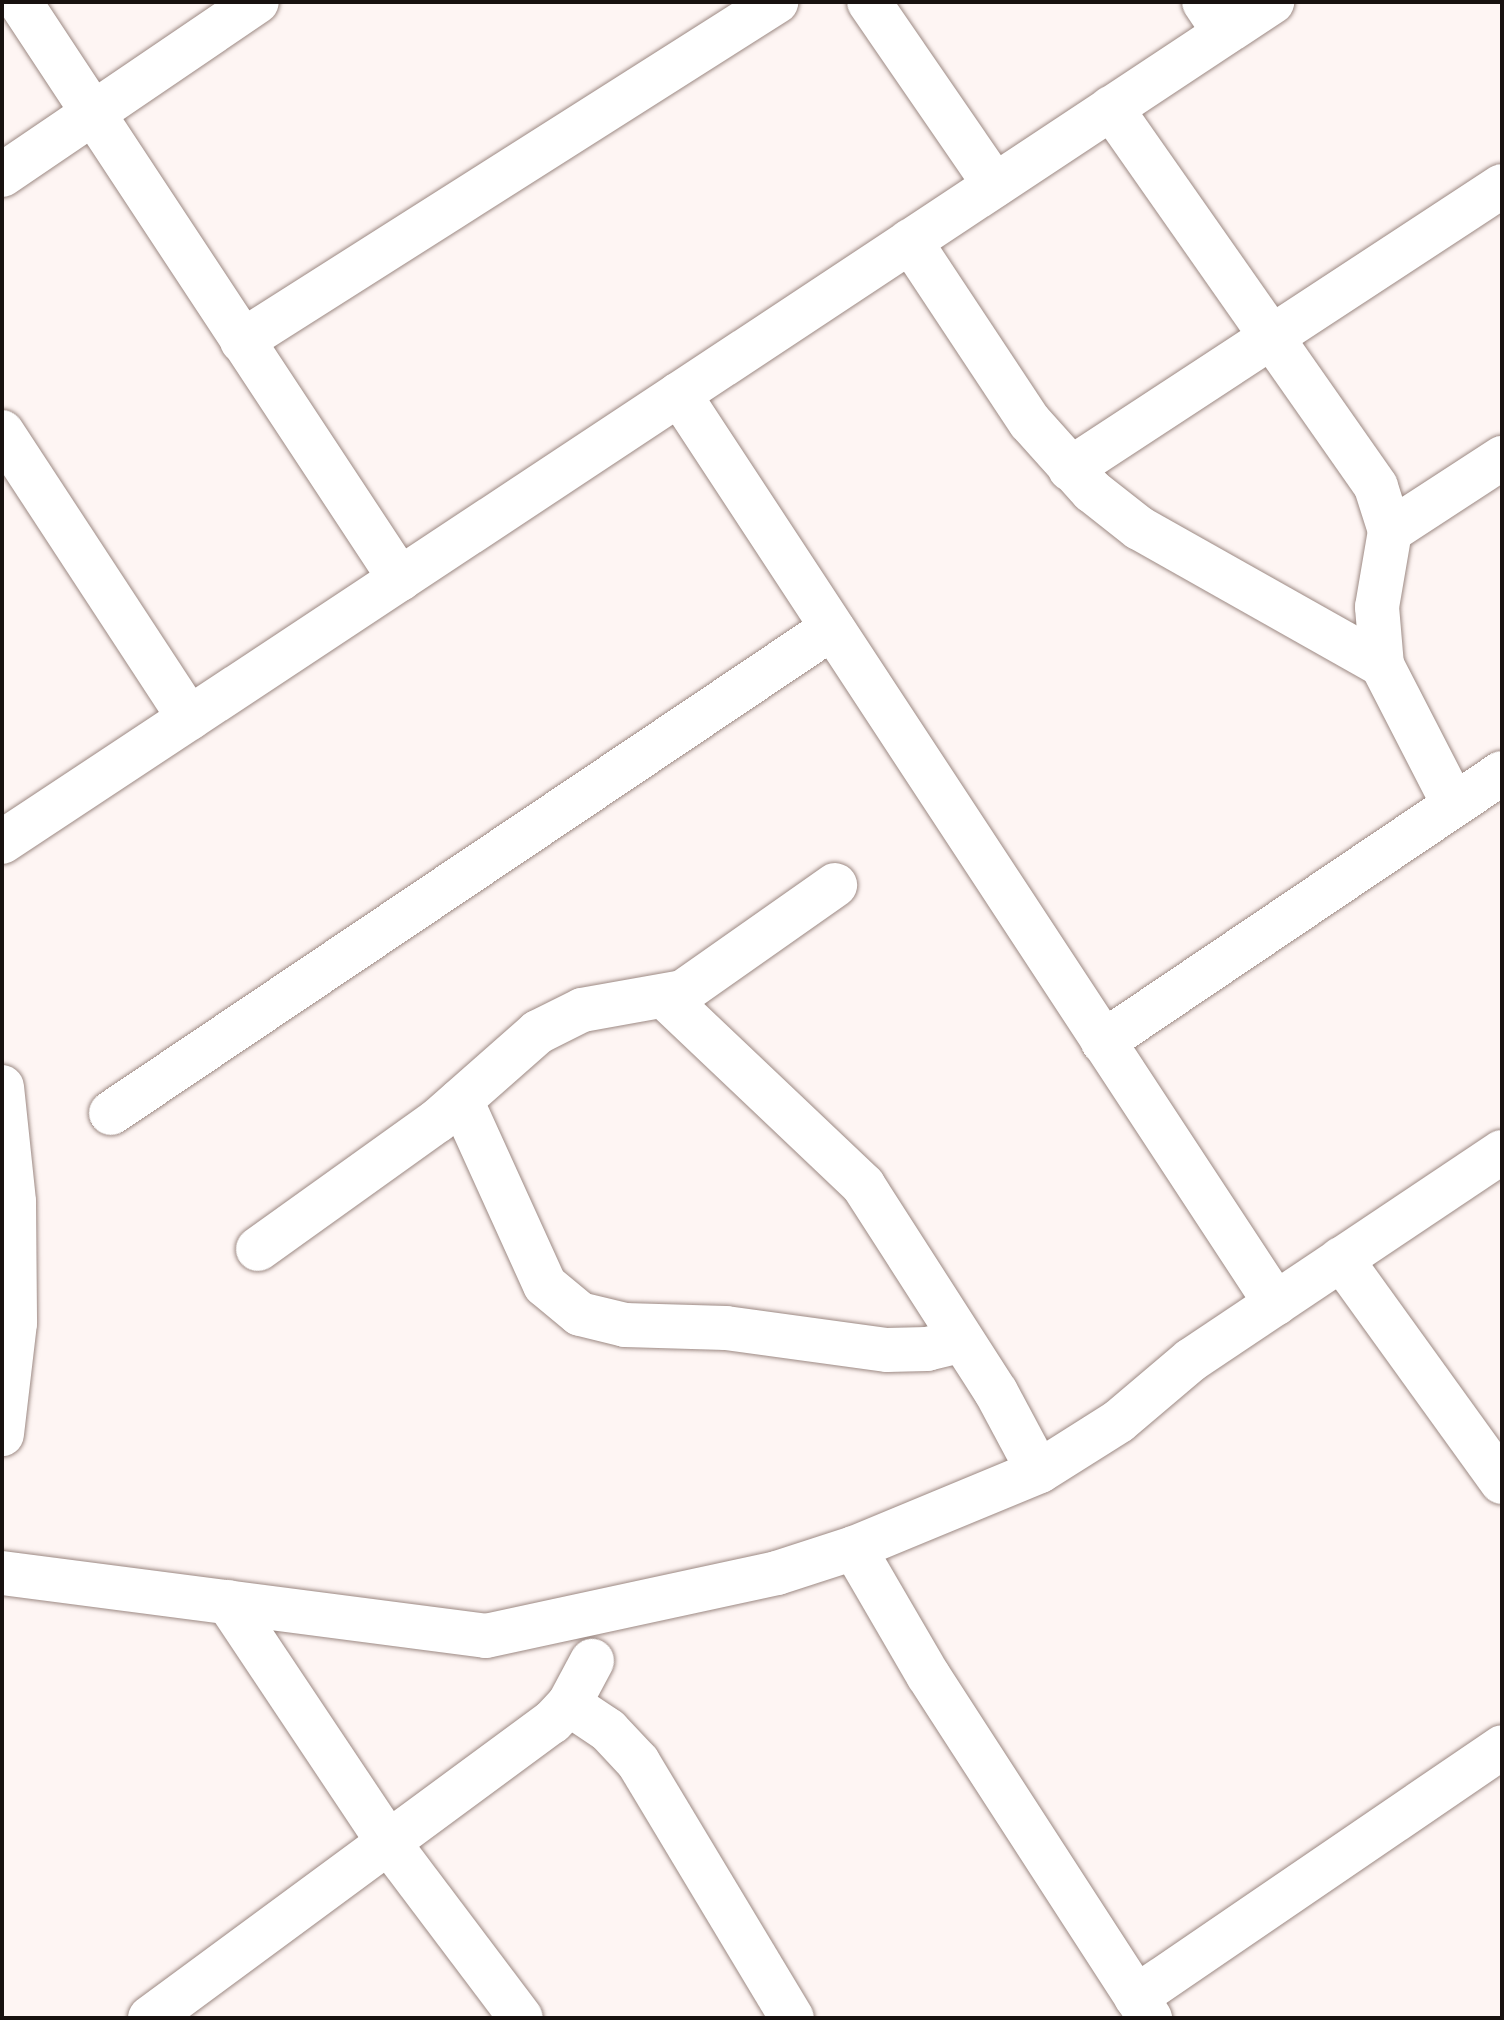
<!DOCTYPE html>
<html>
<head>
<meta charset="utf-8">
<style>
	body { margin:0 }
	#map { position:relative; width:1504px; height:2020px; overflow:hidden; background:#fef5f3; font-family:Barlow,sans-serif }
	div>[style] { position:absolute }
	.roads { filter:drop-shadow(0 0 2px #9c8983) drop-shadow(0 0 2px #9c8983) }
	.minor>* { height:44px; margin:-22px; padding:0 22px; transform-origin:22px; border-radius:22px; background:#fff }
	span { translate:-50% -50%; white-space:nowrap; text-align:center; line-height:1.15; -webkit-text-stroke:7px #fff; paint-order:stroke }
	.frame { position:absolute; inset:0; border:4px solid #18110f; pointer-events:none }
</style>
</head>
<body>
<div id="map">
	<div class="roads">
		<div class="minor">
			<div style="left:20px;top:2px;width:691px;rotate:56.63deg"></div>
			<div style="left:869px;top:2px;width:222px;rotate:55.5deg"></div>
			<div style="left:1204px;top:2px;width:37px;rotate:56deg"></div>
			<div style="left:1111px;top:108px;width:462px;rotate:55deg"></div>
			<div style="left:1376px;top:487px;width:46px;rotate:72.3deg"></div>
			<div style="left:1390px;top:531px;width:77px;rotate:99.7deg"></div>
			<div style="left:1377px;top:607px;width:58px;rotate:85.1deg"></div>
			<div style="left:1382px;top:665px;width:157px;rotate:62.8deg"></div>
			<div style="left:2px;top:175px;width:308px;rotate:-34.2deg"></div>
			<div style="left:910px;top:241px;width:217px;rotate:56.5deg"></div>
			<div style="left:1030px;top:422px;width:93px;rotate:48.1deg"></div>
			<div style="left:1092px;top:491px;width:60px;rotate:38.2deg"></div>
			<div style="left:1139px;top:528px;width:279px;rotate:29.4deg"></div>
			<div style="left:242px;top:341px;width:633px;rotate:-32.41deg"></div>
			<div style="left:679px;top:394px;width:1088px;rotate:56.73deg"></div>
			<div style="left:2px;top:432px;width:342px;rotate:56.8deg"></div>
			<div style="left:1070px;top:469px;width:516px;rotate:-33.23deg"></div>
			<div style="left:1390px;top:531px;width:134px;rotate:-33.1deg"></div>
			<div style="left:2px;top:842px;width:1523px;rotate:-33.48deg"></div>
			<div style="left:666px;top:998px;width:272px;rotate:43.5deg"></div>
			<div style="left:863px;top:1185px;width:246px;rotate:57.3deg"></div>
			<div style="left:996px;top:1392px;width:66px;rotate:61.9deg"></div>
			<div style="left:1103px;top:1042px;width:481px;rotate:-34deg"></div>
			<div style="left:2px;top:1087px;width:116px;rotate:84deg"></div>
			<div style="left:14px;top:1202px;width:121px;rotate:89.5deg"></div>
			<div style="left:15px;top:1323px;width:112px;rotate:96.7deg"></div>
			<div style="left:461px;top:1100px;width:203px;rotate:65.6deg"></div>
			<div style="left:545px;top:1285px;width:45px;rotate:39.6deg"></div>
			<div style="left:580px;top:1314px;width:46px;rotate:13.7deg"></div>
			<div style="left:625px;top:1325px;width:101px;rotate:1.7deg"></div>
			<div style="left:726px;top:1328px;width:162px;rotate:7.8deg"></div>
			<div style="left:887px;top:1350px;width:40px;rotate:-1.4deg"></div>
			<div style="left:927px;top:1349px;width:36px;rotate:-14deg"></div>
			<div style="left:111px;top:1113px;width:869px;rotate:-33.93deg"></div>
			<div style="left:258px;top:1249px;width:220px;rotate:-35.6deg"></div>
			<div style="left:437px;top:1121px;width:135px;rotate:-41.4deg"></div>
			<div style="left:538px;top:1032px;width:49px;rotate:-26.6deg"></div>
			<div style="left:582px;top:1010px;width:103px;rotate:-10.1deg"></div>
			<div style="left:683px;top:992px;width:186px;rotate:-35.1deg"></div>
			<div style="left:1341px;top:1259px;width:275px;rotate:54.2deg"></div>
			<div style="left:854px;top:1548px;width:147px;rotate:59.8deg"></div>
			<div style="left:928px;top:1675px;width:409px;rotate:57.1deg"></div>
			<div style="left:2px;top:1573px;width:488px;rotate:7.4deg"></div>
			<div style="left:486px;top:1636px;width:298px;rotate:-12.2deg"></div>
			<div style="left:777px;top:1573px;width:81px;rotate:-18deg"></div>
			<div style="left:854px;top:1548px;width:201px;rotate:-22.5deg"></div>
			<div style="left:1040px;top:1471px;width:93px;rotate:-32.3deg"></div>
			<div style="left:1119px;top:1421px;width:94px;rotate:-40.3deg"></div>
			<div style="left:1191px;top:1360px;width:374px;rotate:-33.8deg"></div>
			<div style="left:228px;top:1602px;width:290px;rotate:56.3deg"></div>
			<div style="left:389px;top:1843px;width:219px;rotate:53deg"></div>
			<div style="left:569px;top:1704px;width:47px;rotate:33.7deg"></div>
			<div style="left:608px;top:1730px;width:44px;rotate:46.8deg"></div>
			<div style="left:638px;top:1762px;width:299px;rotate:59deg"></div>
			<div style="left:1136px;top:1997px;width:443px;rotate:-34.3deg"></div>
			<div style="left:150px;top:2018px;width:499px;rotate:-36.4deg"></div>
			<div style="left:552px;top:1722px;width:25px;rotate:-47deg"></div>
			<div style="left:569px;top:1704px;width:49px;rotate:-61.9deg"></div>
		</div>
	</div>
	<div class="frame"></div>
</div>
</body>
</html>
